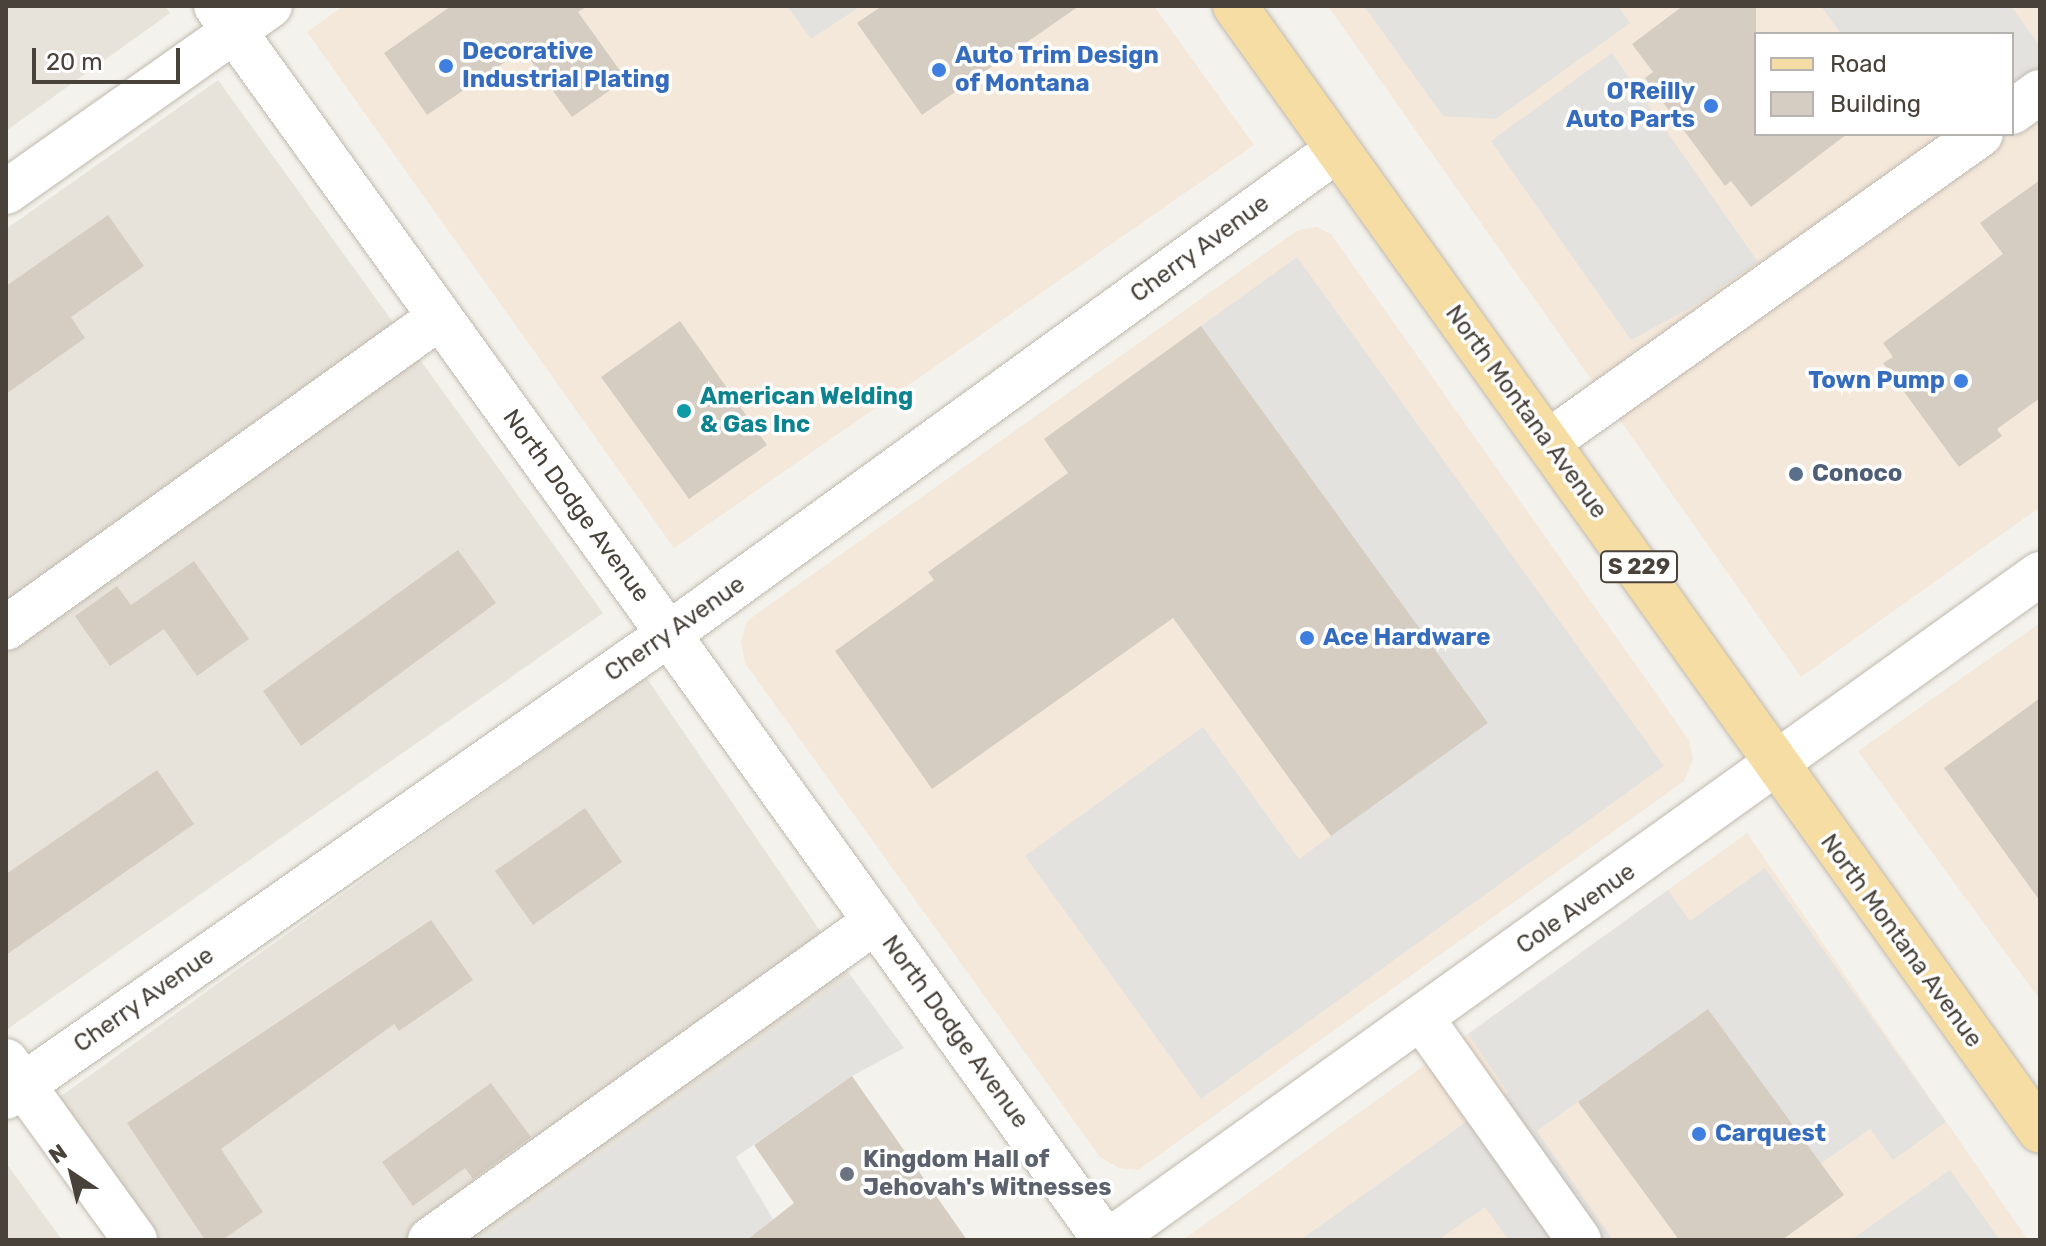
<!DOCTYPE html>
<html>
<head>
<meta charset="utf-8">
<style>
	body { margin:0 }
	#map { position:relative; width:2046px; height:1246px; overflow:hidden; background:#f4f2ec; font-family:Rubik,sans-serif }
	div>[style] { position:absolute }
	.residential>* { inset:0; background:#e8e3da }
	.commercial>* { inset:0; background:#f4e8da }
	.parking>* { inset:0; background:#e4e2df }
	.building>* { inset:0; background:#d5cdc2 }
	.roads { filter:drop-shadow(0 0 2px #bfb9af) drop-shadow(0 0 2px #bfb9af) }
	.minor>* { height:44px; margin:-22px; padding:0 22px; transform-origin:22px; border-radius:22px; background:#fff }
	.major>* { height:44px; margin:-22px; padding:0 22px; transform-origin:22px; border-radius:22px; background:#f5dda4 }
	.dots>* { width:22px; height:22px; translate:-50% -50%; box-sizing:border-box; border:4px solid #fff; border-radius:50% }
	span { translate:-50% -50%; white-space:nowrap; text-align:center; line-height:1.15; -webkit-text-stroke:7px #fff; paint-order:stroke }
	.shield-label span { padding:2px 6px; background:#fff; border:2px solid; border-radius:6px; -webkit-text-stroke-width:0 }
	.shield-label { font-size:22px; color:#48423a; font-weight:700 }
	.shop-label { font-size:24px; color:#366cbe; font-weight:700 }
	.left { translate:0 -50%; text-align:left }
	.right { translate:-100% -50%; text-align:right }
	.street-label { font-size:24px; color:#48423a }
	.culture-label { font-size:24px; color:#0d838f; font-weight:700 }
	.service-label { font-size:24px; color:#4e5e75; font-weight:700 }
	.worship-label { font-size:24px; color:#5b616d; font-weight:700 }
	.frame { position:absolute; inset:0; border:8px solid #48423a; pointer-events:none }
	.legend { position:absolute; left:1754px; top:32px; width:260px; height:104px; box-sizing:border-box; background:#fff; border:2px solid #b6b3b0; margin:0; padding:10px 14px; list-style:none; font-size:24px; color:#48423a }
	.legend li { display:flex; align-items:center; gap:16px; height:40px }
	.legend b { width:40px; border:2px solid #b6b3b0 }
	.north { position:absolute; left:32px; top:1134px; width:80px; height:80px; -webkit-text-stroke:6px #fff; paint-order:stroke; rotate:325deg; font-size:22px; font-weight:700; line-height:32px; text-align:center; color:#48423a }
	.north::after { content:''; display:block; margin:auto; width:28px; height:36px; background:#48423a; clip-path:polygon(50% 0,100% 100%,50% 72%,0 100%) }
	.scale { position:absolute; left:32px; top:48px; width:148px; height:36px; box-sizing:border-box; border:4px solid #48423a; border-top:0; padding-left:10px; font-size:24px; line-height:28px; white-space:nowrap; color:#48423a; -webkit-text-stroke:6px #fff; paint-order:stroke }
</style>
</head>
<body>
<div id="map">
	<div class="residential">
		<div style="clip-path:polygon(6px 6px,165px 6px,170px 13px,6px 131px)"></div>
		<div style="clip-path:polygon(218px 80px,603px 613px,6px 1030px,6px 229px)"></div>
		<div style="clip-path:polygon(646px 677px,851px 976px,480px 1240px,158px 1240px,54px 1101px)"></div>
		<div style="clip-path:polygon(6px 1163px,62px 1240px,6px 1240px)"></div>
	</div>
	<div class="commercial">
		<div style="clip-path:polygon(343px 6px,1154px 6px,1254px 145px,674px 548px,307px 32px)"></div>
		<div style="clip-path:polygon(evenodd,1328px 6px,2040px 6px,2040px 507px,1801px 677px,1328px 6px,1756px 34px,2012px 34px,2012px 134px,1756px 134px,1756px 34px)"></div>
		<div style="clip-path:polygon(1317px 227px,1331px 234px,1689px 740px,1693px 760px,1684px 781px,1138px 1170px,1119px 1168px,1100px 1157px,745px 663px,741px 641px,747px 621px,1298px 230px)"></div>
		<div style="clip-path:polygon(2040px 623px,2040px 1000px,1858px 751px)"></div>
		<div style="clip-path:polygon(1747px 833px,2028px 1240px,1183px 1240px,1468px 1034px)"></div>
	</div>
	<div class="parking">
		<div style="clip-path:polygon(787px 6px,861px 6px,811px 39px)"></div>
		<div style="clip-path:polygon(1364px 6px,1618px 6px,1630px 23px,1496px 119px,1443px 116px)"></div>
		<div style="clip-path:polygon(1821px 6px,2011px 6px,2040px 46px,2040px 71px,2012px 91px,2012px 34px,1841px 34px)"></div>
		<div style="clip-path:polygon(1612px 53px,1758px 262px,1692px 307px,1631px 340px,1491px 141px)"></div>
		<div style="clip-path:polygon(1297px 257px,1664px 766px,1201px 1099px,1025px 856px,1203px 727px,1299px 859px,1487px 723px,1201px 326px)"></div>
		<div style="clip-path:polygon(1765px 868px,1946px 1122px,1893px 1160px,1870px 1129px,1819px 1165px,1708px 1009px,1537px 1131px,1613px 1240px,1509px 1240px,1485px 1207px,1438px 1240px,1300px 1240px,1508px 1092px,1468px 1034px,1668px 890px,1690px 921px)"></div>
		<div style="clip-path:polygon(851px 976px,904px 1048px,852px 1076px,736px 1157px,773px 1219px,764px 1240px,480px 1240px)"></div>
		<div style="clip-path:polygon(1950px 1170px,2000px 1240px,1851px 1240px)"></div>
	</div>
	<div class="building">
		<div style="clip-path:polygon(451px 6px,588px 6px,578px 12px,626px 79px,572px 117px,523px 50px,427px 115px,384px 53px)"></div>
		<div style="clip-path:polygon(882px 6px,1079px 6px,922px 115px,857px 23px)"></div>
		<div style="clip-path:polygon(1683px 6px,1756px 6px,1756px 134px,1847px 134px,1751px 207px,1731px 181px,1725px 186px,1645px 78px,1653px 72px,1632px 44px)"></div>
		<div style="clip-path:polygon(2040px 180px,2040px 398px,1997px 429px,2002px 436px,1959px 467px,1883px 363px,1893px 357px,1883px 343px,2003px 254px,1980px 223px)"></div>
		<div style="clip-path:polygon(108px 215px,144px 266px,71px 317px,85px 338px,6px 394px,6px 286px)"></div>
		<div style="clip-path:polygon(680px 321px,767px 445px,689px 499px,601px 377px)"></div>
		<div style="clip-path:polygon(1201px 326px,1488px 723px,1331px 836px,1173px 618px,932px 789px,835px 651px,934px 580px,928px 572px,1068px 473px,1044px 439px)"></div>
		<div style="clip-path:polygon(458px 550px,496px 603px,301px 746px,263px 691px)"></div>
		<div style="clip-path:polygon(194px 561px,249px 639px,197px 676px,164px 629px,110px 666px,75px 616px,117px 586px,131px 605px)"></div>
		<div style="clip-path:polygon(2040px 698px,2040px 901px,1944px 768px)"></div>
		<div style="clip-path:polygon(157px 770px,194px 824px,6px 955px,6px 874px)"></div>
		<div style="clip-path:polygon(585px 808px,622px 862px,533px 925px,495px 871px)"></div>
		<div style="clip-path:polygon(431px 920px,473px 980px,399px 1031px,394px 1024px,221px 1149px,263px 1212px,222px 1240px,205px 1240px,127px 1123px)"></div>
		<div style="clip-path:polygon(1708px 1009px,1844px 1195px,1782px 1240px,1679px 1240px,1578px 1102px)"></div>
		<div style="clip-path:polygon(852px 1076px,967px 1240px,747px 1240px,794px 1203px,754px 1145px)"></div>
		<div style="clip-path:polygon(491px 1083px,531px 1137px,473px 1179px,465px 1168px,413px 1206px,382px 1162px)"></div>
	</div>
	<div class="roads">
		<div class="minor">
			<div style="left:216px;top:6px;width:1521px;rotate:54.23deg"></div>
			<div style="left:2012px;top:112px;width:34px;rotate:-36deg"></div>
			<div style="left:6px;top:192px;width:323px;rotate:-35.2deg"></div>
			<div style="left:1548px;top:442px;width:531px;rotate:-35.42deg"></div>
			<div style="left:6px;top:628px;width:534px;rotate:-35.62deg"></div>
			<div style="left:1422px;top:1019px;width:271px;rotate:54.6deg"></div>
			<div style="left:6px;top:1061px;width:221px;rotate:54.2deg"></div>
			<div style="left:6px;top:1097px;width:809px;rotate:-34.93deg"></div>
			<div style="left:669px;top:634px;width:825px;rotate:-35.93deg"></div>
			<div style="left:430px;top:1240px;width:548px;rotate:-35.57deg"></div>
			<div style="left:1110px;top:1240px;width:1144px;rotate:-35.61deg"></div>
		</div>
		<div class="major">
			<div style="left:1235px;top:6px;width:1383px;rotate:54.41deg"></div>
		</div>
	</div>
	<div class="dots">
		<div style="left:446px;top:66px;background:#3f7fe0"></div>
		<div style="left:939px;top:70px;background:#3f7fe0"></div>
		<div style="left:1711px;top:106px;background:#3f7fe0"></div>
		<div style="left:1961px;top:381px;background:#3f7fe0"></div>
		<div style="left:684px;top:411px;background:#0f9aa8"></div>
		<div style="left:1796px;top:474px;background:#5c6f8a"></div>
		<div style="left:1307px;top:638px;background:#3f7fe0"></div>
		<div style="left:1699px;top:1134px;background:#3f7fe0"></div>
		<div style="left:847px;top:1174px;background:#6b7280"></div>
	</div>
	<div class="shield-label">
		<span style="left:1639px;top:567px">S 229</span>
	</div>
	<div class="shop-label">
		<span class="left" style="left:462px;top:66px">Decorative<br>Industrial Plating</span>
		<span class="left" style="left:955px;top:70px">Auto Trim Design<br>of Montana</span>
		<span class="right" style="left:1695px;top:106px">O'Reilly<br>Auto Parts</span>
		<span class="right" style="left:1945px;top:381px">Town Pump</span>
		<span class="left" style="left:1323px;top:638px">Ace Hardware</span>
		<span class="left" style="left:1715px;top:1134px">Carquest</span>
	</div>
	<div class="street-label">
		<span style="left:1200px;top:249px;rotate:-36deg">Cherry Avenue</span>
		<span style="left:1526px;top:412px;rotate:54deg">North Montana Avenue</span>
		<span style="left:576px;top:506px;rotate:54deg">North Dodge Avenue</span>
		<span style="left:675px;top:629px;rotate:-35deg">Cherry Avenue</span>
		<span style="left:1576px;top:909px;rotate:-35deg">Cole Avenue</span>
		<span style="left:1901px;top:941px;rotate:54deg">North Montana Avenue</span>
		<span style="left:144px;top:1000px;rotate:-35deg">Cherry Avenue</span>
		<span style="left:955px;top:1032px;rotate:54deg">North Dodge Avenue</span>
	</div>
	<div class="culture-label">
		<span class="left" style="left:700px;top:411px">American Welding<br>&amp; Gas Inc</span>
	</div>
	<div class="service-label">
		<span class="left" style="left:1812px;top:474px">Conoco</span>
	</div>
	<div class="worship-label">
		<span class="left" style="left:863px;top:1174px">Kingdom Hall of<br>Jehovah's Witnesses</span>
	</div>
	<div class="frame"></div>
	<ul class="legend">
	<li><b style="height:10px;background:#f5dda4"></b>Road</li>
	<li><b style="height:22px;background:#d5cdc2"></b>Building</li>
	</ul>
	<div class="north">N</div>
	<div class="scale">20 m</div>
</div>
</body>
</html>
